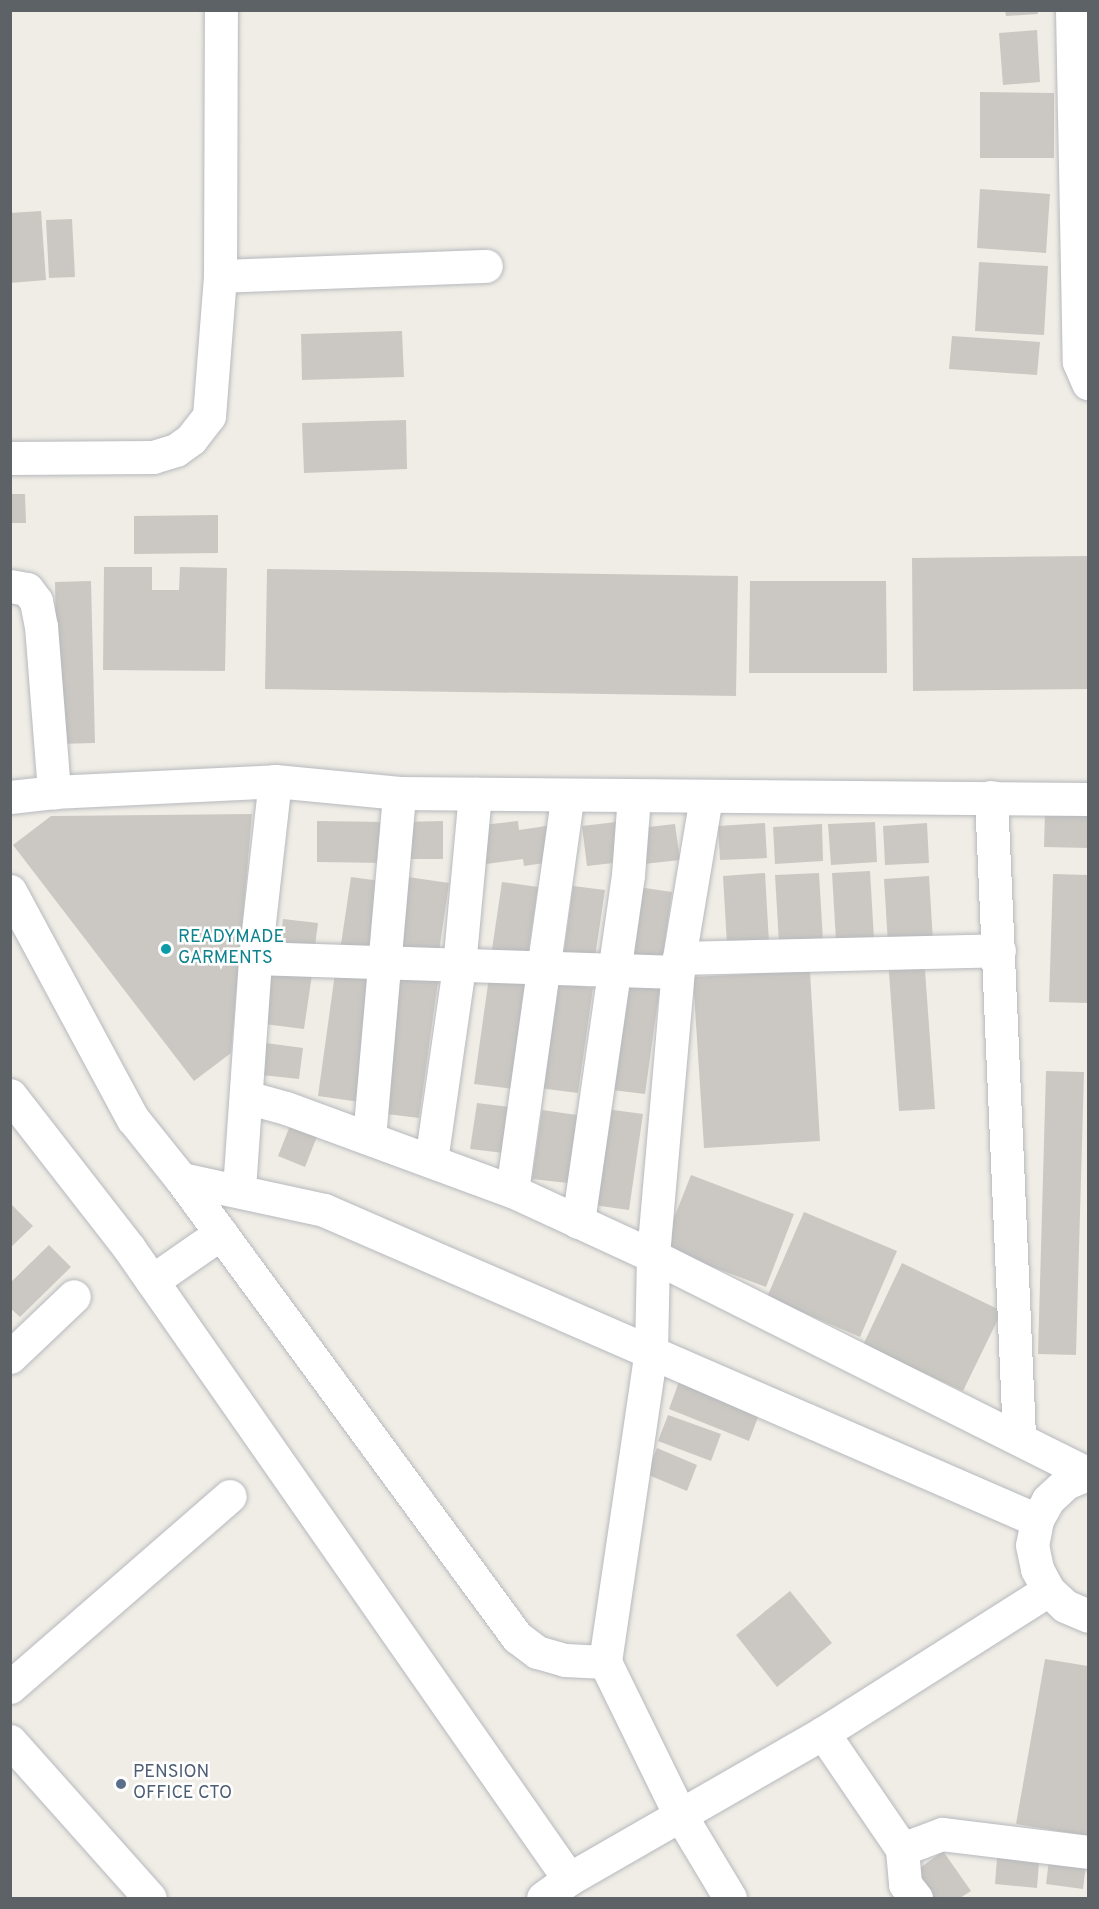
<!DOCTYPE html>
<html>
<head>
<meta charset="utf-8">
<style>
	body { margin:0 }
	#map { position:relative; width:1099px; height:1909px; overflow:hidden; background:#f0ede6; font-family:Overpass,sans-serif }
	div>[style] { position:absolute }
	.building>* { inset:0; background:#cbc8c3 }
	.roads { filter:drop-shadow(0 0 2px #b6b9bd) drop-shadow(0 0 2px #b6b9bd) }
	.minor>* { height:33px; margin:-16.5px; padding:0 16.5px; transform-origin:16.5px; border-radius:16.5px; background:#fff }
	.dots>* { width:16px; height:16px; translate:-50% -50%; box-sizing:border-box; border:3px solid #fff; border-radius:50% }
	span { translate:-50% -50%; white-space:nowrap; text-align:center; line-height:1.15; -webkit-text-stroke:5px #fff; paint-order:stroke }
	.culture-label { font-size:18px; color:#0d838f }
	.left { translate:0 -50%; text-align:left }
	.service-label { font-size:18px; color:#4e5e75 }
	.frame { position:absolute; inset:0; border:12px solid #5d6267; pointer-events:none }
</style>
</head>
<body>
<div id="map">
	<div class="building">
		<div style="clip-path:polygon(1005px 10px,1037px 10px,1038px 14px,1006px 16px)"></div>
		<div style="clip-path:polygon(1037px 30px,1040px 82px,1003px 85px,999px 33px)"></div>
		<div style="clip-path:polygon(980px 92px,1054px 93px,1054px 158px,980px 158px)"></div>
		<div style="clip-path:polygon(980px 189px,1050px 194px,1046px 253px,977px 248px)"></div>
		<div style="clip-path:polygon(41px 211px,46px 280px,10px 283px,10px 213px)"></div>
		<div style="clip-path:polygon(72px 219px,75px 277px,49px 278px,46px 220px)"></div>
		<div style="clip-path:polygon(979px 262px,1048px 266px,1044px 335px,975px 331px)"></div>
		<div style="clip-path:polygon(402px 331px,404px 377px,302px 380px,301px 334px)"></div>
		<div style="clip-path:polygon(952px 336px,1040px 342px,1037px 375px,949px 369px)"></div>
		<div style="clip-path:polygon(406px 420px,407px 469px,304px 473px,302px 423px)"></div>
		<div style="clip-path:polygon(10px 494px,25px 494px,26px 523px,10px 523px)"></div>
		<div style="clip-path:polygon(218px 515px,218px 553px,134px 554px,134px 516px)"></div>
		<div style="clip-path:polygon(1088px 556px,1088px 689px,913px 691px,912px 558px)"></div>
		<div style="clip-path:polygon(104px 567px,152px 567px,152px 590px,179px 590px,180px 567px,227px 568px,225px 671px,103px 670px)"></div>
		<div style="clip-path:polygon(267px 569px,738px 576px,736px 696px,265px 689px)"></div>
		<div style="clip-path:polygon(91px 581px,95px 743px,58px 744px,55px 582px)"></div>
		<div style="clip-path:polygon(750px 581px,886px 581px,887px 673px,749px 673px)"></div>
		<div style="clip-path:polygon(1045px 811px,1088px 812px,1088px 848px,1044px 847px)"></div>
		<div style="clip-path:polygon(252px 814px,231px 1053px,194px 1081px,13px 845px,51px 816px)"></div>
		<div style="clip-path:polygon(317px 821px,386px 822px,386px 863px,317px 862px)"></div>
		<div style="clip-path:polygon(443px 821px,443px 859px,401px 859px,401px 822px)"></div>
		<div style="clip-path:polygon(518px 821px,519px 830px,553px 825px,558px 861px,524px 866px,523px 859px,486px 864px,482px 825px)"></div>
		<div style="clip-path:polygon(616px 822px,622px 862px,587px 866px,582px 826px)"></div>
		<div style="clip-path:polygon(875px 822px,877px 862px,831px 865px,828px 824px)"></div>
		<div style="clip-path:polygon(765px 823px,767px 858px,720px 860px,718px 826px)"></div>
		<div style="clip-path:polygon(927px 823px,929px 863px,885px 865px,883px 826px)"></div>
		<div style="clip-path:polygon(675px 824px,680px 860px,644px 864px,639px 828px)"></div>
		<div style="clip-path:polygon(822px 824px,823px 861px,775px 864px,773px 827px)"></div>
		<div style="clip-path:polygon(870px 871px,874px 939px,836px 941px,832px 873px)"></div>
		<div style="clip-path:polygon(765px 873px,769px 943px,727px 945px,723px 876px)"></div>
		<div style="clip-path:polygon(819px 873px,823px 941px,779px 944px,775px 875px)"></div>
		<div style="clip-path:polygon(1053px 874px,1088px 875px,1088px 1003px,1049px 1002px)"></div>
		<div style="clip-path:polygon(929px 876px,933px 941px,888px 944px,884px 879px)"></div>
		<div style="clip-path:polygon(351px 877px,388px 882px,377px 955px,340px 951px)"></div>
		<div style="clip-path:polygon(408px 877px,449px 883px,438px 959px,397px 953px)"></div>
		<div style="clip-path:polygon(502px 882px,538px 887px,527px 961px,491px 956px)"></div>
		<div style="clip-path:polygon(573px 886px,605px 890px,594px 964px,563px 960px)"></div>
		<div style="clip-path:polygon(638px 887px,672px 892px,662px 962px,628px 958px)"></div>
		<div style="clip-path:polygon(283px 919px,318px 923px,314px 954px,279px 950px)"></div>
		<div style="clip-path:polygon(924px 956px,935px 1109px,899px 1111px,888px 959px)"></div>
		<div style="clip-path:polygon(273px 963px,313px 968px,304px 1029px,264px 1024px)"></div>
		<div style="clip-path:polygon(336px 966px,378px 972px,360px 1102px,318px 1096px)"></div>
		<div style="clip-path:polygon(400px 969px,439px 974px,419px 1118px,379px 1113px)"></div>
		<div style="clip-path:polygon(810px 971px,820px 1141px,704px 1148px,693px 977px)"></div>
		<div style="clip-path:polygon(489px 977px,528px 982px,514px 1089px,474px 1084px)"></div>
		<div style="clip-path:polygon(627px 982px,660px 986px,645px 1094px,612px 1090px)"></div>
		<div style="clip-path:polygon(554px 983px,593px 988px,578px 1093px,539px 1088px)"></div>
		<div style="clip-path:polygon(266px 1043px,303px 1048px,299px 1079px,262px 1075px)"></div>
		<div style="clip-path:polygon(1046px 1071px,1084px 1072px,1076px 1355px,1038px 1354px)"></div>
		<div style="clip-path:polygon(477px 1103px,511px 1107px,504px 1153px,470px 1149px)"></div>
		<div style="clip-path:polygon(606px 1109px,643px 1114px,629px 1210px,593px 1205px)"></div>
		<div style="clip-path:polygon(542px 1110px,577px 1115px,568px 1183px,532px 1179px)"></div>
		<div style="clip-path:polygon(293px 1118px,320px 1129px,305px 1167px,278px 1156px)"></div>
		<div style="clip-path:polygon(691px 1175px,794px 1214px,766px 1287px,662px 1248px)"></div>
		<div style="clip-path:polygon(10px 1203px,33px 1226px,10px 1248px)"></div>
		<div style="clip-path:polygon(804px 1212px,897px 1251px,860px 1337px,767px 1297px)"></div>
		<div style="clip-path:polygon(49px 1245px,71px 1267px,20px 1317px,10px 1308px,10px 1283px)"></div>
		<div style="clip-path:polygon(902px 1263px,1002px 1311px,963px 1391px,863px 1345px)"></div>
		<div style="clip-path:polygon(680px 1379px,760px 1412px,749px 1441px,669px 1409px)"></div>
		<div style="clip-path:polygon(668px 1415px,721px 1434px,711px 1461px,658px 1441px)"></div>
		<div style="clip-path:polygon(657px 1448px,697px 1465px,687px 1491px,646px 1474px)"></div>
		<div style="clip-path:polygon(790px 1591px,832px 1643px,777px 1687px,736px 1635px)"></div>
		<div style="clip-path:polygon(1045px 1659px,1088px 1666px,1088px 1836px,1016px 1824px)"></div>
		<div style="clip-path:polygon(998px 1846px,1040px 1849px,1037px 1888px,995px 1884px)"></div>
		<div style="clip-path:polygon(943px 1851px,971px 1891px,960px 1898px,925px 1898px,909px 1876px)"></div>
		<div style="clip-path:polygon(1050px 1852px,1087px 1857px,1083px 1889px,1046px 1884px)"></div>
	</div>
	<div class="roads">
		<div class="minor">
			<div style="left:1072px;top:10px;width:352px;rotate:88.9deg"></div>
			<div style="left:1079px;top:362px;width:23px;rotate:67deg"></div>
			<div style="left:220px;top:276px;width:266px;rotate:-2.2deg"></div>
			<div style="left:10px;top:458px;width:143px;rotate:-0.4deg"></div>
			<div style="left:153px;top:457px;width:24px;rotate:-17deg"></div>
			<div style="left:176px;top:450px;width:19px;rotate:-36deg"></div>
			<div style="left:191px;top:439px;width:29px;rotate:-52deg"></div>
			<div style="left:209px;top:416px;width:140px;rotate:-85.5deg"></div>
			<div style="left:220px;top:276px;width:266px;rotate:-89.8deg"></div>
			<div style="left:10px;top:586px;width:17px;rotate:10deg"></div>
			<div style="left:27px;top:589px;width:15px;rotate:53deg"></div>
			<div style="left:36px;top:601px;width:25px;rotate:79deg"></div>
			<div style="left:41px;top:626px;width:167px;rotate:85.5deg"></div>
			<div style="left:10px;top:797px;width:44px;rotate:-6.5deg"></div>
			<div style="left:54px;top:792px;width:221px;rotate:-2.8deg"></div>
			<div style="left:706px;top:797px;width:163px;rotate:99.5deg"></div>
			<div style="left:679px;top:958px;width:299px;rotate:95deg"></div>
			<div style="left:653px;top:1256px;width:94px;rotate:91.2deg"></div>
			<div style="left:651px;top:1350px;width:315px;rotate:98.4deg"></div>
			<div style="left:605px;top:1662px;width:168px;rotate:63.9deg"></div>
			<div style="left:679px;top:1813px;width:99px;rotate:59deg"></div>
			<div style="left:991px;top:797px;width:641px;rotate:87.49deg"></div>
			<div style="left:10px;top:891px;width:259px;rotate:61.7deg"></div>
			<div style="left:133px;top:1119px;width:77px;rotate:51.3deg"></div>
			<div style="left:181px;top:1179px;width:568px;rotate:53.74deg"></div>
			<div style="left:517px;top:1637px;width:25px;rotate:37deg"></div>
			<div style="left:537px;top:1652px;width:29px;rotate:16deg"></div>
			<div style="left:565px;top:1660px;width:40px;rotate:2.9deg"></div>
			<div style="left:255px;top:958px;width:423px;rotate:1.9deg"></div>
			<div style="left:679px;top:958px;width:320px;rotate:-1.4deg"></div>
			<div style="left:10px;top:1095px;width:194px;rotate:52.1deg"></div>
			<div style="left:129px;top:1248px;width:769px;rotate:55.11deg"></div>
			<div style="left:569px;top:1879px;width:32px;rotate:144deg"></div>
			<div style="left:246px;top:1097px;width:41px;rotate:15.4deg"></div>
			<div style="left:286px;top:1108px;width:241px;rotate:20.2deg"></div>
			<div style="left:512px;top:1191px;width:155px;rotate:24.7deg"></div>
			<div style="left:653px;top:1256px;width:487px;rotate:26.6deg"></div>
			<div style="left:369px;top:1138px;width:346px;rotate:-85deg"></div>
			<div style="left:431px;top:1161px;width:197px;rotate:-81.8deg"></div>
			<div style="left:459px;top:966px;width:173px;rotate:-84.7deg"></div>
			<div style="left:181px;top:1179px;width:146px;rotate:12.2deg"></div>
			<div style="left:324px;top:1210px;width:777px;rotate:23.5deg"></div>
			<div style="left:239px;top:1189px;width:232px;rotate:-86deg"></div>
			<div style="left:255px;top:958px;width:178px;rotate:-83.6deg"></div>
			<div style="left:275px;top:781px;width:125px;rotate:5.5deg"></div>
			<div style="left:399px;top:793px;width:689px;rotate:0.5deg"></div>
			<div style="left:512px;top:1191px;width:400px;rotate:-82deg"></div>
			<div style="left:578px;top:1222px;width:351px;rotate:-81.8deg"></div>
			<div style="left:628px;top:875px;width:79px;rotate:-85.7deg"></div>
			<div style="left:152px;top:1281px;width:84px;rotate:-34.8deg"></div>
			<div style="left:10px;top:1357px;width:88px;rotate:-43.6deg"></div>
			<div style="left:1088px;top:1474px;width:24px;rotate:158deg"></div>
			<div style="left:1066px;top:1483px;width:25px;rotate:137deg"></div>
			<div style="left:1048px;top:1500px;width:23px;rotate:119deg"></div>
			<div style="left:1037px;top:1520px;width:25px;rotate:101deg"></div>
			<div style="left:1032px;top:1545px;width:25px;rotate:78deg"></div>
			<div style="left:1037px;top:1569px;width:24px;rotate:62deg"></div>
			<div style="left:1048px;top:1590px;width:23px;rotate:43deg"></div>
			<div style="left:1065px;top:1606px;width:25px;rotate:23deg"></div>
			<div style="left:10px;top:1687px;width:291px;rotate:-41deg"></div>
			<div style="left:823px;top:1733px;width:140px;rotate:55.7deg"></div>
			<div style="left:902px;top:1849px;width:43px;rotate:-20.6deg"></div>
			<div style="left:942px;top:1834px;width:147px;rotate:7deg"></div>
			<div style="left:10px;top:1741px;width:210px;rotate:48.3deg"></div>
			<div style="left:902px;top:1849px;width:35px;rotate:85deg"></div>
			<div style="left:905px;top:1884px;width:18px;rotate:52deg"></div>
			<div style="left:569px;top:1879px;width:293px;rotate:-29.9deg"></div>
			<div style="left:823px;top:1733px;width:267px;rotate:-32.4deg"></div>
		</div>
	</div>
	<div class="dots">
		<div style="left:166px;top:949px;background:#0f9aa8"></div>
		<div style="left:121px;top:1784px;background:#5c6f8a"></div>
	</div>
	<div class="culture-label">
		<span class="left" style="left:178px;top:949px">READYMADE<br>GARMENTS</span>
	</div>
	<div class="service-label">
		<span class="left" style="left:133px;top:1784px">PENSION<br>OFFICE CTO</span>
	</div>
	<div class="frame"></div>
</div>
</body>
</html>
